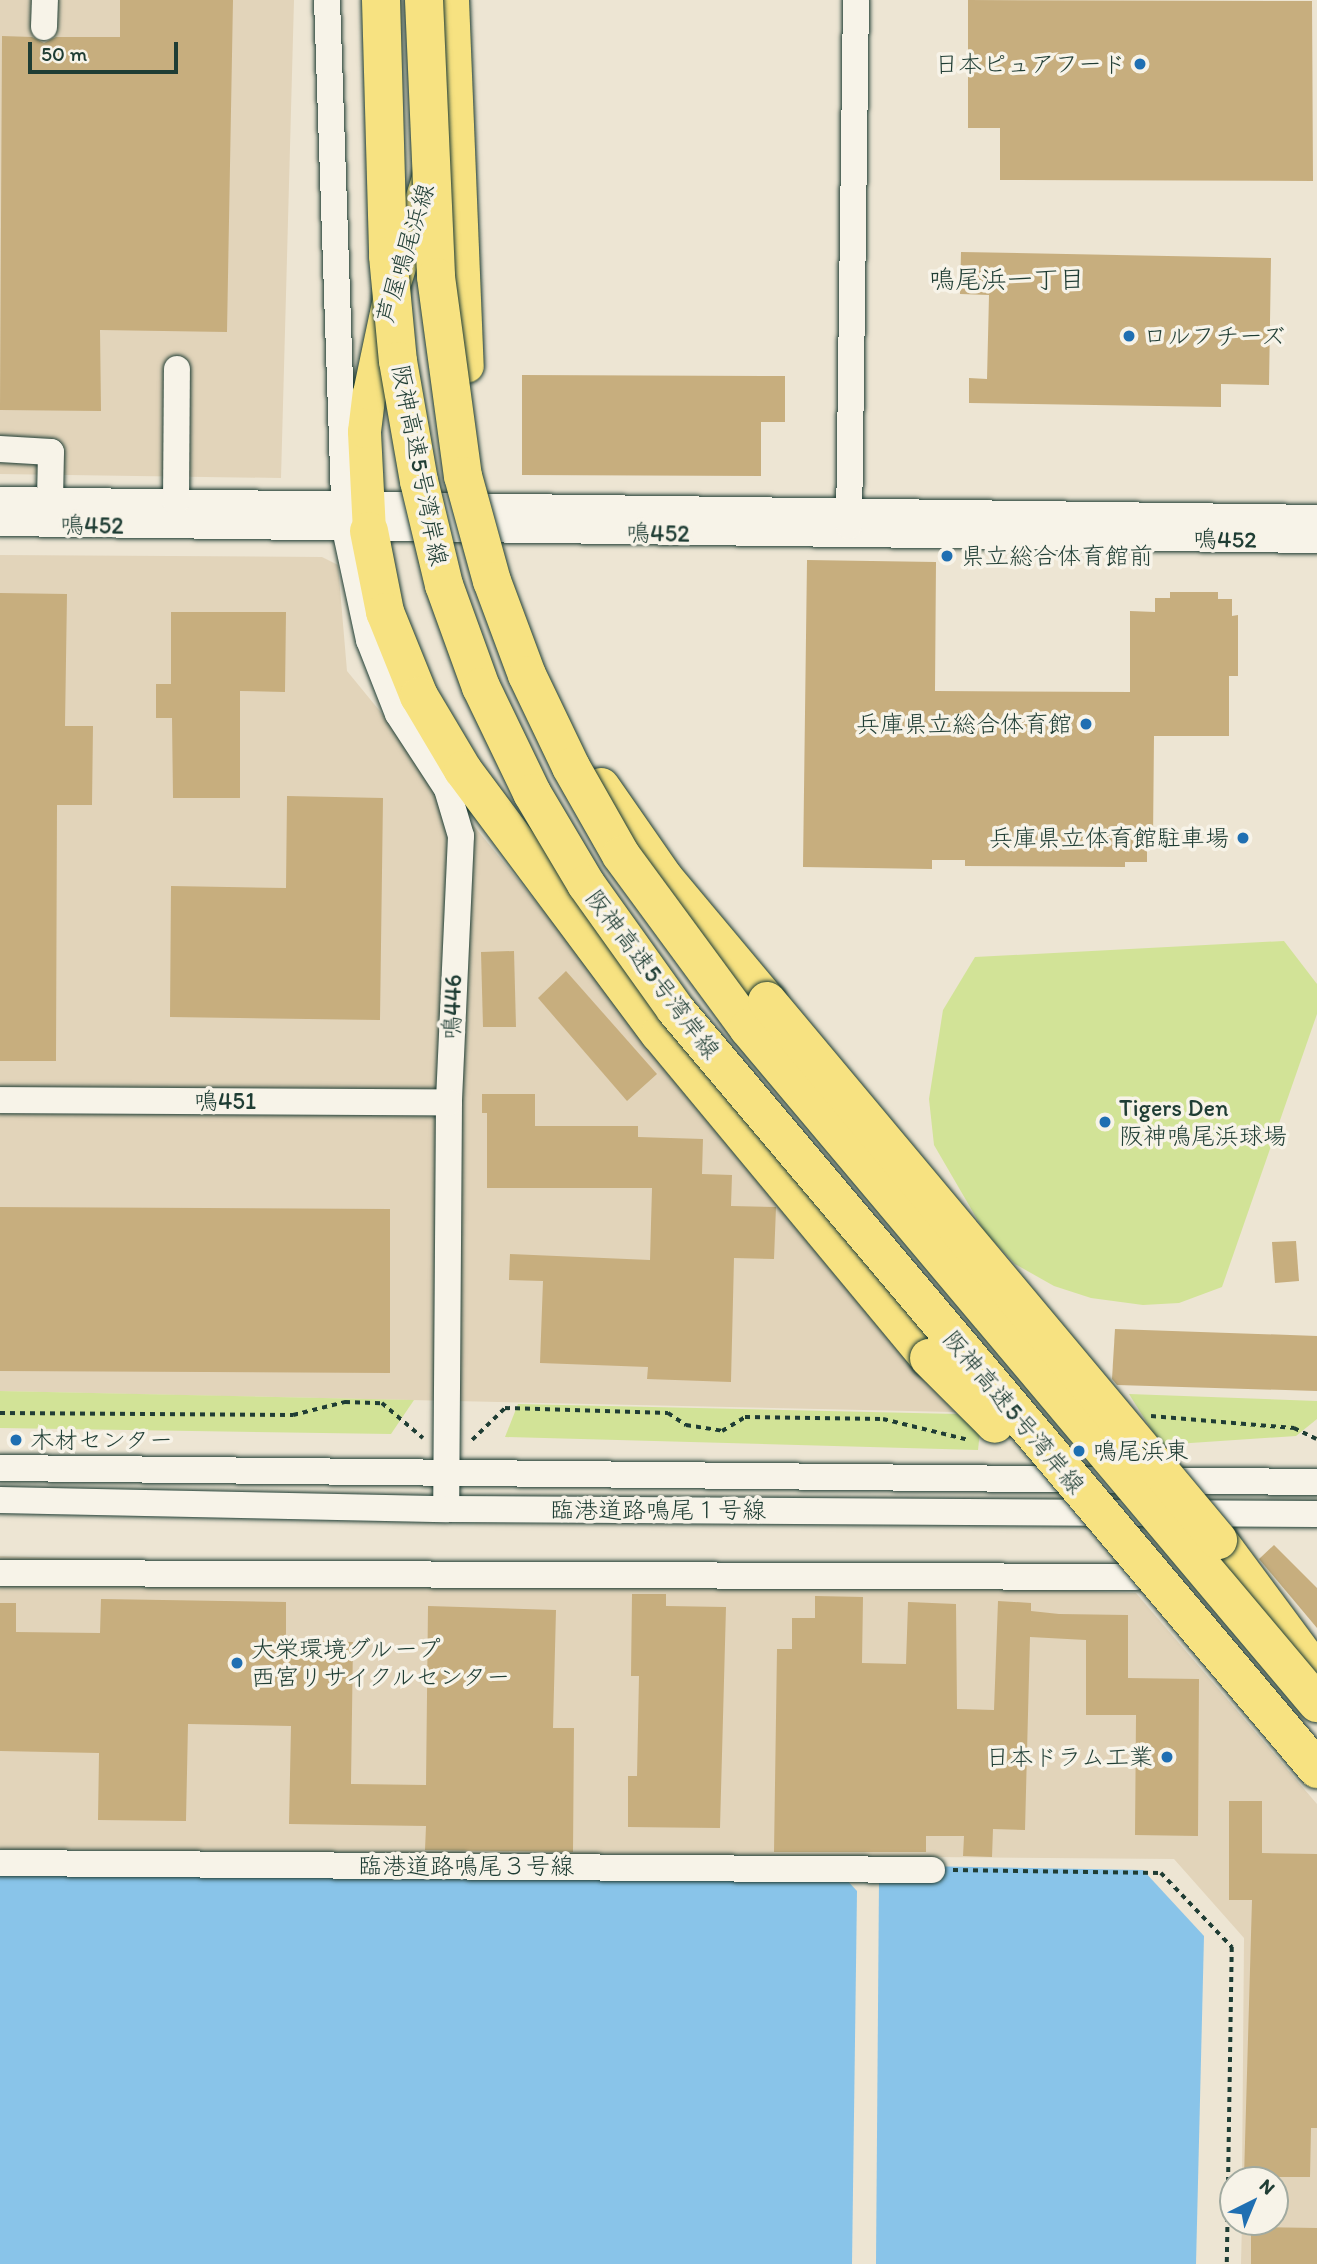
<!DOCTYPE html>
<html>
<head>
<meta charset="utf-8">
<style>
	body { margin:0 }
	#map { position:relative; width:1317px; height:2264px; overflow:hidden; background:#ede5d3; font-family:Itim,"Klee One",sans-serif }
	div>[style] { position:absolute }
	.built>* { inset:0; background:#e2d4ba }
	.green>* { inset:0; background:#d2e397 }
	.water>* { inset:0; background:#89c4e9 }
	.building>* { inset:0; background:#c7ae7e }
	.path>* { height:3.5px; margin-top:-1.75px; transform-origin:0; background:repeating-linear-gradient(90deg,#1f3d34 0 5px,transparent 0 10px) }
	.roads { filter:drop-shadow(0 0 2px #1f3d34) drop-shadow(0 0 2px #1f3d34) }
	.minor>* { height:26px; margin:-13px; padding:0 13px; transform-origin:13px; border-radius:13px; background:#f7f3e8 }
	.major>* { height:33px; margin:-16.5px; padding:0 16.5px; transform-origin:16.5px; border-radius:16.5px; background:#f7e281 }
	.highway>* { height:38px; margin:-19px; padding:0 19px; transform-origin:19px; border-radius:19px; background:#f7e281 }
	.bridges { filter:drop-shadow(0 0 2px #1f3d34) drop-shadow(0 0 2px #1f3d34) }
	.highway-bridge>* { height:38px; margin:-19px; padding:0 19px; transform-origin:19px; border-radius:19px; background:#f7e281 }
	.dots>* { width:19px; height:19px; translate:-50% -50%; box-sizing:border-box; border:4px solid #f7f3e8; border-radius:50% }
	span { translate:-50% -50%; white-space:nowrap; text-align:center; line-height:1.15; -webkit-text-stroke:7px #f7f3e8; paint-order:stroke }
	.poi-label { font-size:24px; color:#1f3d34 }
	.right { translate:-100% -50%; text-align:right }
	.left { translate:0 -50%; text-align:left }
	.street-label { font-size:24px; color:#1f3d34 }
	.neighbourhood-label { font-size:26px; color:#1f3d34 }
	.north { position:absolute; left:1219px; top:2166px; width:70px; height:70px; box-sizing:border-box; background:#f7f3e8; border:2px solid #a1aaa0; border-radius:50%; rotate:43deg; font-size:19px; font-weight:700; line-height:28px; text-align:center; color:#1f3d34 }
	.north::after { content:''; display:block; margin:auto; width:24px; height:32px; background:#1f6fb2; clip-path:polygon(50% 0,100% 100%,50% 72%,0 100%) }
	.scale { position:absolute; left:28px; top:42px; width:150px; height:32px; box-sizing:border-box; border:4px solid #1f3d34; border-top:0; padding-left:9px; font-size:21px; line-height:24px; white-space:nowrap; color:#1f3d34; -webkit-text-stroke:5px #f7f3e8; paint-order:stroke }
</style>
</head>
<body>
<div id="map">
	<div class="built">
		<div style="clip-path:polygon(0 0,294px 0,281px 478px,0 474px)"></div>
		<div style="clip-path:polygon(0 555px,322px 557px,338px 565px,347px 671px,954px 1412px,0 1391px)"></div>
		<div style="clip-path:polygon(0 1556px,1136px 1593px,1317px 1804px,1317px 2264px,1241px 2264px,1242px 2222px,1275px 2222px,1275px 2180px,1242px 2180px,1244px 1938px,1174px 1859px,0 1849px)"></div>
	</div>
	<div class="green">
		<div style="clip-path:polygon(1284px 941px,1317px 984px,1317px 1014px,1222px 1287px,1179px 1303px,1143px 1305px,1091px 1298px,1054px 1286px,1015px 1264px,984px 1231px,934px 1145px,929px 1099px,943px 1010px,975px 957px)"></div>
		<div style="clip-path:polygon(0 1391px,414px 1400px,391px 1434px,0 1428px)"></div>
		<div style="clip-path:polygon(1129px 1394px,1317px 1401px,1317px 1419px,1296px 1436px,1161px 1445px)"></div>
		<div style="clip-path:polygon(518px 1404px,957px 1414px,980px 1432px,978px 1450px,505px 1437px)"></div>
	</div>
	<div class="water">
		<div style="clip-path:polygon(0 1866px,845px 1878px,857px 1891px,852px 2264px,0 2264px)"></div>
		<div style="clip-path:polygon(917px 1866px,1143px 1870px,1204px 1936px,1196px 2264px,876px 2264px,879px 1878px)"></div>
	</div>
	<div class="building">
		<div style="clip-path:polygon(120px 0,233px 0,227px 332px,100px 330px,101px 411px,0 410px,2px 36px,32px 37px,44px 43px,56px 37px,120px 37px)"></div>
		<div style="clip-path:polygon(968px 0,1312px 1px,1313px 181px,1000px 180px,1000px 128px,968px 128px)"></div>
		<div style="clip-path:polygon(961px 252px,1271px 258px,1269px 385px,1221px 384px,1221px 407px,969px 403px,969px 378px,987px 379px,989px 295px,960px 294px)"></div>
		<div style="clip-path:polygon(522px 375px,785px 376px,785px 422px,761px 422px,761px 476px,522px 475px)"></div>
		<div style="clip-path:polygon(807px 560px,936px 562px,935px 691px,1130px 692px,1130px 611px,1155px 612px,1155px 598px,1170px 598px,1170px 592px,1218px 592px,1218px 599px,1232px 599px,1232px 616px,1238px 615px,1238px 676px,1229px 676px,1229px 736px,1154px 736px,1153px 839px,1147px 839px,1147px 862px,1125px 862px,1125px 867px,965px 866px,965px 860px,932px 860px,932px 869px,803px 867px)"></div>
		<div style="clip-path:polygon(0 593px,67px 594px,65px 726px,93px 726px,92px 805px,57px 805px,56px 1061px,0 1061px)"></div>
		<div style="clip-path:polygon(171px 612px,286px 612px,285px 692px,240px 691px,240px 798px,173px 798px,172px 718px,156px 718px,156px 684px,171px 684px)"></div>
		<div style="clip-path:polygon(287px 796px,383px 798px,380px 1020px,170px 1017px,171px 886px,286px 888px)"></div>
		<div style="clip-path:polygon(514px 951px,516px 1027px,483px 1027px,481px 952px)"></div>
		<div style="clip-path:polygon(566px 971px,657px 1074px,627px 1101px,538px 998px)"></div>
		<div style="clip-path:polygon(482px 1094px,535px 1094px,535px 1126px,638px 1126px,638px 1137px,703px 1139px,702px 1174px,732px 1175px,731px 1206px,776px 1207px,774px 1259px,734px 1258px,731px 1382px,647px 1379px,648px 1367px,540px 1363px,543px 1281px,509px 1280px,510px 1254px,650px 1260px,652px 1188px,487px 1188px,487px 1113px,482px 1113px)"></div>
		<div style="clip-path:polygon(0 1207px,390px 1209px,390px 1373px,0 1371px)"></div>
		<div style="clip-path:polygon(1296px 1241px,1299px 1281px,1275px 1283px,1272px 1242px)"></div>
		<div style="clip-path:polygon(1115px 1329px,1317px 1336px,1317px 1391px,1117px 1385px,1112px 1379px)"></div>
		<div style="clip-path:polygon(1274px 1545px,1317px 1588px,1317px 1628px,1259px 1559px)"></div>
		<div style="clip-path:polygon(632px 1594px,666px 1594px,666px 1606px,726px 1607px,720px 1828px,628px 1827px,628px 1776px,637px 1776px,639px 1676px,631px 1676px)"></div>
		<div style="clip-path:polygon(815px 1596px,863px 1597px,862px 1663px,906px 1664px,908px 1602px,956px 1604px,957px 1709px,994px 1710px,998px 1601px,1031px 1603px,1031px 1611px,1059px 1614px,1128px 1615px,1128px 1678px,1199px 1679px,1198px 1836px,1135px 1835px,1136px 1715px,1086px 1715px,1086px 1640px,1030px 1637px,1025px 1830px,993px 1829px,992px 1857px,963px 1856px,964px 1836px,926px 1836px,926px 1852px,774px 1852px,777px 1649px,792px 1649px,792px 1618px,815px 1618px)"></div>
		<div style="clip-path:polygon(101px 1599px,286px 1602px,286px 1640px,353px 1642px,351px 1784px,426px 1785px,428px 1606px,556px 1610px,553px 1728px,574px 1728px,573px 1852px,425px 1850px,426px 1826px,289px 1824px,291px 1726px,188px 1724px,186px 1821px,98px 1820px,99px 1753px,0 1751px,0 1603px,16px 1603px,16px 1632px,100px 1633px)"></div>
		<div style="clip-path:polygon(1229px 1801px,1262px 1801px,1262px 1853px,1317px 1854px,1317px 2128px,1311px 2128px,1310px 2177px,1244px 2177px,1252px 1900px,1229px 1900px)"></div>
		<div style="clip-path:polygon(1251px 2227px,1317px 2228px,1317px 2264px,1251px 2264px)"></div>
	</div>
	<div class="path">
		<div style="left:0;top:1413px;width:293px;rotate:0.4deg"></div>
		<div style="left:293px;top:1415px;width:54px;rotate:-14deg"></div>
		<div style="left:345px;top:1402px;width:37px;rotate:2deg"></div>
		<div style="left:382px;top:1403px;width:54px;rotate:40.5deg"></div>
		<div style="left:1151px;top:1416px;width:144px;rotate:4.8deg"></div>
		<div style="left:1294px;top:1428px;width:25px;rotate:26deg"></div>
		<div style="left:472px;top:1440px;width:46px;rotate:-44.1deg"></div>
		<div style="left:505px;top:1408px;width:163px;rotate:1.8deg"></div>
		<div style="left:668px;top:1413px;width:22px;rotate:34deg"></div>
		<div style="left:686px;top:1425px;width:36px;rotate:9deg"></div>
		<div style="left:722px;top:1431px;width:27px;rotate:-31deg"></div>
		<div style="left:745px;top:1417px;width:138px;rotate:0.8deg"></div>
		<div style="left:883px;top:1419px;width:89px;rotate:13.7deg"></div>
		<div style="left:953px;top:1870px;width:208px;rotate:0.8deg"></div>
		<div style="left:1161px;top:1873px;width:103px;rotate:46.2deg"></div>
		<div style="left:1232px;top:1947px;width:317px;rotate:90.9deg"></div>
	</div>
	<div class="roads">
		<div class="minor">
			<div style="left:327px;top:0;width:529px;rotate:88.05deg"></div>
			<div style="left:345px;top:529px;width:114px;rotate:77.8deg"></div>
			<div style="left:369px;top:640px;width:79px;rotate:68.6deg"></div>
			<div style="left:398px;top:714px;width:90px;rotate:56.8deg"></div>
			<div style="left:447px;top:789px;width:49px;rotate:73.4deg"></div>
			<div style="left:461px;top:836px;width:266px;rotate:92.6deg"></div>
			<div style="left:449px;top:1102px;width:407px;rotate:90.4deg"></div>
			<div style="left:44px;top:27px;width:27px;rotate:-88deg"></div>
			<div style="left:0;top:449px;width:51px;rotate:3.4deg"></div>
			<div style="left:51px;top:452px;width:49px;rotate:91.2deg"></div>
			<div style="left:0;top:500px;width:1317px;rotate:0.78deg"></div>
			<div style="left:176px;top:502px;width:133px;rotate:-89.6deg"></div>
			<div style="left:0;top:523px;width:1317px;rotate:0.74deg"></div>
			<div style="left:849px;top:526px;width:526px;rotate:-89.24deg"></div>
			<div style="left:0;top:1100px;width:449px;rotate:0.3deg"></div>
			<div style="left:0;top:1468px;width:1317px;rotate:0.61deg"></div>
			<div style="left:0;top:1500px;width:446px;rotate:1.2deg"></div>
			<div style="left:446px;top:1509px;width:871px;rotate:0.33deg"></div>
			<div style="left:0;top:1573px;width:1136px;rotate:0.2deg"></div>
			<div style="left:0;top:1863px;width:932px;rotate:0.43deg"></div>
		</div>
		<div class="major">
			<div style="left:452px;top:0;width:366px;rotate:87.7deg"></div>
			<div style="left:369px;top:531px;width:100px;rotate:-92.9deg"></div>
			<div style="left:364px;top:431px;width:38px;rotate:-83deg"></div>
			<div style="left:369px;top:393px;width:97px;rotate:-78.1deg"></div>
			<div style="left:389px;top:298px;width:126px;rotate:-72deg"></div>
		</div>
		<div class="highway">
			<div style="left:369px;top:531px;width:83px;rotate:78.8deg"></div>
			<div style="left:385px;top:612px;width:91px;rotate:68deg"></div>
			<div style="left:419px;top:696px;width:86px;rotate:59.3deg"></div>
			<div style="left:463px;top:770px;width:329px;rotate:53.3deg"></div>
			<div style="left:660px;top:1034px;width:421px;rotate:50.3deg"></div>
			<div style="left:601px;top:787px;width:112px;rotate:55.2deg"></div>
			<div style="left:665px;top:879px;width:159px;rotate:50.1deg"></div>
			<div style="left:1218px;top:1540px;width:167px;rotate:53.5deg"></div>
		</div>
	</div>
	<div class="bridges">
		<div class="highway-bridge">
			<div style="left:381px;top:0;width:256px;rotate:88.4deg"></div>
			<div style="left:388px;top:256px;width:105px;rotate:84.6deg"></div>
			<div style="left:398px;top:361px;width:122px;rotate:80.1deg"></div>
			<div style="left:419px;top:481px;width:107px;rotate:76.5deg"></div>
			<div style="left:444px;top:585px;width:109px;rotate:70.1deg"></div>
			<div style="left:481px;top:687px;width:118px;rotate:64.3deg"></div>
			<div style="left:532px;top:793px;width:106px;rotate:59.3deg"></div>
			<div style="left:586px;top:884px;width:153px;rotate:54.5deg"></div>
			<div style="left:675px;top:1009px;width:995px;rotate:49.81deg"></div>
			<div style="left:424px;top:0;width:277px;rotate:87.5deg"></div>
			<div style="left:436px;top:277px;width:201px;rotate:82.3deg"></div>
			<div style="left:463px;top:476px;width:109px;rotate:74.6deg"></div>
			<div style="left:492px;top:581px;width:100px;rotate:69.6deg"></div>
			<div style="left:527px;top:675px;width:102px;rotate:64.4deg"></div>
			<div style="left:571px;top:767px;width:101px;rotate:60.4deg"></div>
			<div style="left:621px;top:855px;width:215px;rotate:53.7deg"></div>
			<div style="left:748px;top:1028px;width:883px;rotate:49.87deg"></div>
			<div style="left:767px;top:1001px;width:703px;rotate:50.08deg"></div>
			<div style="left:929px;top:1358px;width:93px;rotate:45deg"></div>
		</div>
	</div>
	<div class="dots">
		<div style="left:1140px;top:64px;background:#1f6fb2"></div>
		<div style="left:1129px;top:336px;background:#1f6fb2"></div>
		<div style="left:947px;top:556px;background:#1f6fb2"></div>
		<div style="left:1086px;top:724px;background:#1f6fb2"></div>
		<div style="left:1243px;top:838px;background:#1f6fb2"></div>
		<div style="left:1105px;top:1122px;background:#1f6fb2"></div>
		<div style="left:16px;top:1440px;background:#1f6fb2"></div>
		<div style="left:1079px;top:1451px;background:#1f6fb2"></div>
		<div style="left:237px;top:1663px;background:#1f6fb2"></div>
		<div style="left:1167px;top:1757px;background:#1f6fb2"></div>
	</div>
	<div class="poi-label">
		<span class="right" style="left:1126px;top:64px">日本ピュアフード</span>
		<span class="left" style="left:1143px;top:336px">ロルフチーズ</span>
		<span class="left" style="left:961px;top:556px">県立総合体育館前</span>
		<span class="right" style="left:1072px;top:724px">兵庫県立総合体育館</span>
		<span class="right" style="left:1229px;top:838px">兵庫県立体育館駐車場</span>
		<span class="left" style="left:1119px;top:1122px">Tigers Den<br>阪神鳴尾浜球場</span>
		<span class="left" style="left:30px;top:1440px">木材センター</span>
		<span class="left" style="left:1093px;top:1451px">鳴尾浜東</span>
		<span class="left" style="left:251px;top:1663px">大栄環境グループ<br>西宮リサイクルセンター</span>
		<span class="right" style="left:1153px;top:1757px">日本ドラム工業</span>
	</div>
	<div class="street-label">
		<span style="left:405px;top:253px;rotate:-73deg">芦屋鳴尾浜線</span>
		<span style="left:420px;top:465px;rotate:79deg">阪神高速5号湾岸線</span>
		<span style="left:92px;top:525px;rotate:1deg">鳴452</span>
		<span style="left:658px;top:533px;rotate:1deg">鳴452</span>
		<span style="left:1225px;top:539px;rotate:1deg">鳴452</span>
		<span style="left:653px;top:974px;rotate:53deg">阪神高速5号湾岸線</span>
		<span style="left:452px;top:1007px;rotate:-88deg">鳴446</span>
		<span style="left:225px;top:1101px">鳴451</span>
		<span style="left:1014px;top:1412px;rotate:50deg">阪神高速5号湾岸線</span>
		<span style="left:658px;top:1510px">臨港道路鳴尾１号線</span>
		<span style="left:466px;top:1866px">臨港道路鳴尾３号線</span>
	</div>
	<div class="neighbourhood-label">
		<span style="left:1007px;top:280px">鳴尾浜一丁目</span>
	</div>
	<div class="north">N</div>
	<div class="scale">50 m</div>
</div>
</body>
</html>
